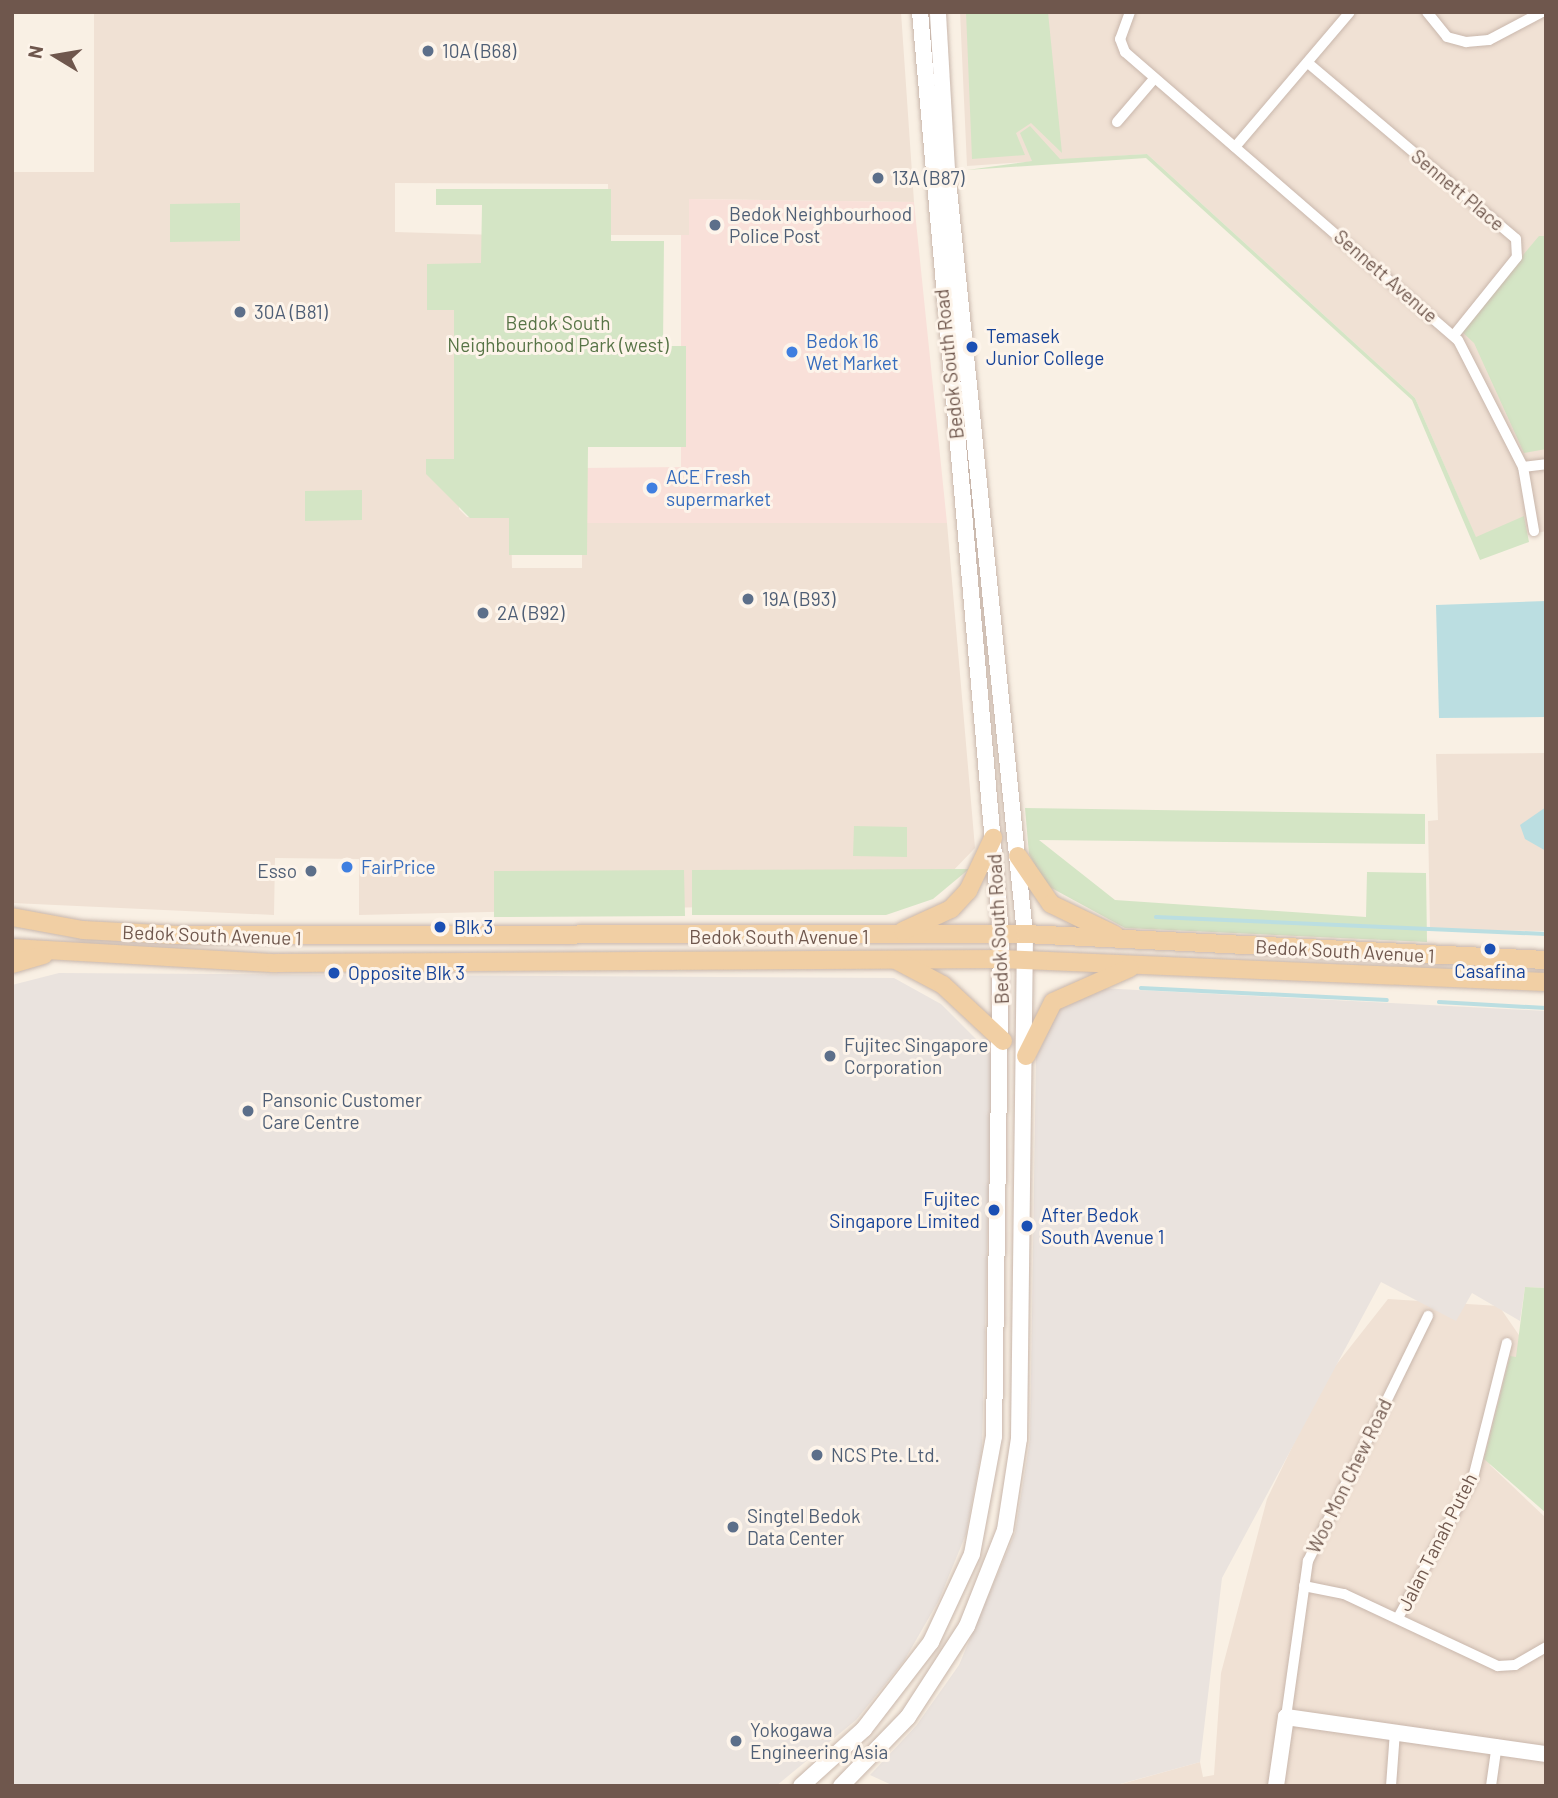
<!DOCTYPE html>
<html>
<head>
<meta charset="utf-8">
<style>
	body { margin:0 }
	#map { position:relative; width:1558px; height:1798px; overflow:hidden; background:#f9f0e4; font-family:Barlow,sans-serif }
	div>[style] { position:absolute }
	.residential>* { inset:0; background:#f0e1d4 }
	.commercial>* { inset:0; background:#f9e0d9 }
	.industrial>* { inset:0; background:#eae3de }
	.green>* { inset:0; background:#d4e5c5 }
	.water>* { inset:0; background:#bbdee1 }
	.stream>* { height:3.5px; margin:-1.75px; padding:0 1.75px; transform-origin:1.75px; border-radius:1.75px; background:#bbdee1 }
	.roads { filter:drop-shadow(0 0 2px #c9b7ac) drop-shadow(0 0 2px #c9b7ac) }
	.street>* { height:10px; margin:-5px; padding:0 5px; transform-origin:5px; border-radius:5px; background:#fff }
	.secondary>* { height:16px; margin:-8px; padding:0 8px; transform-origin:8px; border-radius:8px; background:#fff }
	.primary>* { height:18px; margin:-9px; padding:0 9px; transform-origin:9px; border-radius:9px; background:#f1cfa4 }
	.dots>* { width:19px; height:19px; translate:-50% -50%; box-sizing:border-box; border:4px solid #fdf4ea; border-radius:50% }
	span { translate:-50% -50%; white-space:nowrap; text-align:center; line-height:1.15; -webkit-text-stroke:6px #fdf4ea; paint-order:stroke }
	.service-label { font-size:19px; color:#4e5e75 }
	.left { translate:0 -50%; text-align:left }
	.right { translate:-100% -50%; text-align:right }
	.street-label { font-size:19px; color:#6f574d }
	.park-label { font-size:19px; color:#577446 }
	.transit-label { font-size:19px; color:#164399 }
	.shop-label { font-size:19px; color:#366cbe }
	.frame { position:absolute; inset:0; border:14px solid #6f574d; pointer-events:none }
	.north { position:absolute; left:21px; top:21px; width:70px; height:70px; -webkit-text-stroke:5px #fdf4ea; paint-order:stroke; rotate:281deg; font-size:19px; font-weight:700; line-height:28px; text-align:center; color:#6f574d }
	.north::after { content:''; display:block; margin:auto; width:24px; height:32px; background:#6f574d; clip-path:polygon(50% 0,100% 100%,50% 72%,0 100%) }
</style>
</head>
<body>
<div id="map">
	<div class="residential">
		<div style="clip-path:polygon(94px 12px,901px 12px,914px 202px,689px 199px,689px 235px,609px 235px,608px 184px,395px 183px,395px 232px,498px 235px,497px 279px,459px 279px,459px 509px,467px 517px,511px 518px,512px 568px,582px 568px,582px 523px,947px 523px,975px 848px,948px 876px,887px 903px,359px 915px,359px 859px,275px 858px,274px 915px,12px 903px,12px 172px,94px 172px)"></div>
		<div style="clip-path:polygon(960px 12px,1546px 12px,1546px 531px,1528px 535px,1524px 517px,1476px 538px,1415px 398px,1147px 154px,967px 166px)"></div>
		<div style="clip-path:polygon(1546px 753px,1546px 931px,1430px 930px,1428px 821px,1438px 820px,1436px 754px)"></div>
		<div style="clip-path:polygon(1388px 1299px,1499px 1306px,1523px 1341px,1490px 1465px,1546px 1518px,1546px 1786px,1114px 1786px,1200px 1762px,1203px 1777px,1214px 1775px,1221px 1673px,1267px 1499px,1325px 1379px)"></div>
	</div>
	<div class="commercial">
		<div style="clip-path:polygon(689px 199px,914px 202px,947px 523px,582px 523px,582px 468px,681px 467px,681px 235px,689px 235px)"></div>
	</div>
	<div class="industrial">
		<div style="clip-path:polygon(59px 973px,894px 978px,941px 1004px,992px 1055px,982px 1449px,966px 1534px,939px 1600px,904px 1661px,856px 1720px,776px 1786px,12px 1786px,12px 985px)"></div>
		<div style="clip-path:polygon(1099px 988px,1546px 1011px,1546px 1288px,1525px 1287px,1520px 1321px,1472px 1293px,1456px 1321px,1381px 1282px,1222px 1578px,1200px 1762px,1113px 1786px,894px 1786px,870px 1775px,916px 1726px,959px 1665px,1015px 1533px,1030px 1439px,1036px 1057px,1062px 1004px)"></div>
	</div>
	<div class="green">
		<div style="clip-path:polygon(966px 12px,1048px 12px,1062px 153px,1031px 123px,1016px 133px,1025px 155px,972px 159px)"></div>
		<div style="clip-path:polygon(1030px 126px,1060px 159px,1147px 154px,1415px 398px,1476px 537px,1524px 516px,1529px 542px,1480px 560px,1412px 400px,1146px 158px,967px 170px,1032px 161px,1020px 133px)"></div>
		<div style="clip-path:polygon(436px 189px,611px 189px,611px 241px,664px 241px,663px 346px,686px 346px,686px 447px,588px 447px,587px 555px,509px 555px,509px 518px,470px 518px,426px 474px,426px 459px,454px 459px,454px 310px,427px 310px,427px 264px,481px 263px,482px 205px,436px 205px)"></div>
		<div style="clip-path:polygon(240px 203px,240px 241px,170px 242px,170px 204px)"></div>
		<div style="clip-path:polygon(1539px 236px,1546px 236px,1546px 449px,1524px 453px,1474px 343px,1460px 330px)"></div>
		<div style="clip-path:polygon(362px 490px,362px 520px,305px 521px,305px 491px)"></div>
		<div style="clip-path:polygon(1025px 808px,1425px 814px,1425px 844px,1039px 840px,1115px 900px,1366px 917px,1367px 872px,1426px 873px,1427px 942px,1125px 928px,1046px 885px,1029px 854px)"></div>
		<div style="clip-path:polygon(854px 826px,907px 827px,907px 857px,853px 856px)"></div>
		<div style="clip-path:polygon(969px 869px,933px 899px,886px 915px,692px 915px,692px 870px)"></div>
		<div style="clip-path:polygon(684px 870px,685px 916px,494px 917px,494px 871px)"></div>
		<div style="clip-path:polygon(1525px 1287px,1546px 1288px,1546px 1513px,1484px 1459px,1510px 1356px,1516px 1357px)"></div>
	</div>
	<div class="water">
		<div style="clip-path:polygon(1546px 601px,1546px 717px,1439px 718px,1436px 605px)"></div>
		<div style="clip-path:polygon(1546px 807px,1546px 851px,1525px 839px,1520px 825px)"></div>
	</div>
	<div class="stream">
		<div style="left:1156px;top:917px;width:390px;rotate:2.5deg"></div>
		<div style="left:1141px;top:988px;width:246px;rotate:2.8deg"></div>
		<div style="left:1439px;top:1002px;width:107px;rotate:3.2deg"></div>
	</div>
	<div class="roads">
		<div class="street">
			<div style="left:1130px;top:12px;width:29px;rotate:110deg"></div>
			<div style="left:1120px;top:39px;width:14px;rotate:69deg"></div>
			<div style="left:1125px;top:52px;width:440px;rotate:40.9deg"></div>
			<div style="left:1458px;top:340px;width:143px;rotate:62.9deg"></div>
			<div style="left:1523px;top:467px;width:65px;rotate:80.2deg"></div>
			<div style="left:1427px;top:12px;width:32px;rotate:51deg"></div>
			<div style="left:1447px;top:37px;width:20px;rotate:15deg"></div>
			<div style="left:1466px;top:42px;width:23px;rotate:-5deg"></div>
			<div style="left:1489px;top:40px;width:60px;rotate:-27.8deg"></div>
			<div style="left:1308px;top:63px;width:272px;rotate:40.2deg"></div>
			<div style="left:1516px;top:239px;width:18px;rotate:87deg"></div>
			<div style="left:1517px;top:257px;width:100px;rotate:128.9deg"></div>
			<div style="left:1117px;top:122px;width:55px;rotate:-49.4deg"></div>
			<div style="left:1235px;top:147px;width:177px;rotate:-49.6deg"></div>
			<div style="left:1523px;top:467px;width:23px;rotate:-7deg"></div>
			<div style="left:1304px;top:1586px;width:41px;rotate:11.3deg"></div>
			<div style="left:1344px;top:1594px;width:170px;rotate:25.1deg"></div>
			<div style="left:1498px;top:1666px;width:17px;rotate:-3deg"></div>
			<div style="left:1515px;top:1665px;width:36px;rotate:-30deg"></div>
			<div style="left:1398px;top:1618px;width:159px;rotate:-61.8deg"></div>
			<div style="left:1473px;top:1478px;width:139px;rotate:-75.9deg"></div>
			<div style="left:1286px;top:1717px;width:158px;rotate:-82deg"></div>
			<div style="left:1308px;top:1561px;width:273px;rotate:-63.9deg"></div>
			<div style="left:1391px;top:1786px;width:55px;rotate:-85.8deg"></div>
			<div style="left:1491px;top:1786px;width:42px;rotate:-81.9deg"></div>
		</div>
		<div class="secondary">
			<div style="left:801px;top:1786px;width:85px;rotate:-42.1deg"></div>
			<div style="left:864px;top:1729px;width:110px;rotate:-52.4deg"></div>
			<div style="left:931px;top:1642px;width:97px;rotate:-65deg"></div>
			<div style="left:972px;top:1554px;width:120px;rotate:-79.4deg"></div>
			<div style="left:994px;top:1436px;width:502px;rotate:-89.2deg"></div>
			<div style="left:1001px;top:934px;width:926px;rotate:-95.02deg"></div>
			<div style="left:841px;top:1786px;width:96px;rotate:-45.8deg"></div>
			<div style="left:908px;top:1717px;width:108px;rotate:-57deg"></div>
			<div style="left:967px;top:1626px;width:103px;rotate:-68.4deg"></div>
			<div style="left:1005px;top:1530px;width:92px;rotate:-81.3deg"></div>
			<div style="left:1019px;top:1439px;width:505px;rotate:-89.32deg"></div>
			<div style="left:1025px;top:934px;width:768px;rotate:-95.83deg"></div>
			<div style="left:947px;top:170px;width:158px;rotate:-93.3deg"></div>
			<div style="left:1276px;top:1786px;width:70px;rotate:-81.8deg"></div>
			<div style="left:1286px;top:1717px;width:263px;rotate:8.1deg"></div>
		</div>
		<div class="primary">
			<div style="left:1018px;top:856px;width:58px;rotate:55.5deg"></div>
			<div style="left:1051px;top:904px;width:71px;rotate:25.8deg"></div>
			<div style="left:12px;top:917px;width:72px;rotate:10.4deg"></div>
			<div style="left:83px;top:930px;width:94px;rotate:3deg"></div>
			<div style="left:177px;top:935px;width:848px;rotate:-0.07deg"></div>
			<div style="left:1025px;top:934px;width:522px;rotate:2.86deg"></div>
			<div style="left:903px;top:931px;width:53px;rotate:-24.6deg"></div>
			<div style="left:951px;top:909px;width:25px;rotate:-47deg"></div>
			<div style="left:968px;top:891px;width:59px;rotate:-64.7deg"></div>
			<div style="left:12px;top:948px;width:264px;rotate:3.3deg"></div>
			<div style="left:276px;top:963px;width:725px;rotate:-0.32deg"></div>
			<div style="left:1001px;top:959px;width:545px;rotate:2.42deg"></div>
			<div style="left:896px;top:960px;width:53px;rotate:28deg"></div>
			<div style="left:943px;top:985px;width:82px;rotate:43deg"></div>
			<div style="left:12px;top:964px;width:33px;rotate:-16deg"></div>
			<div style="left:1026px;top:1056px;width:60px;rotate:-63.4deg"></div>
			<div style="left:1053px;top:1002px;width:84px;rotate:-23.8deg"></div>
		</div>
	</div>
	<div class="dots">
		<div style="left:428px;top:51px;background:#5c6f8a"></div>
		<div style="left:878px;top:178px;background:#5c6f8a"></div>
		<div style="left:715px;top:225px;background:#5c6f8a"></div>
		<div style="left:240px;top:312px;background:#5c6f8a"></div>
		<div style="left:972px;top:347px;background:#1a4fb4"></div>
		<div style="left:792px;top:352px;background:#3f7fe0"></div>
		<div style="left:652px;top:488px;background:#3f7fe0"></div>
		<div style="left:748px;top:599px;background:#5c6f8a"></div>
		<div style="left:483px;top:613px;background:#5c6f8a"></div>
		<div style="left:347px;top:867px;background:#3f7fe0"></div>
		<div style="left:311px;top:871px;background:#5c6f8a"></div>
		<div style="left:440px;top:927px;background:#1a4fb4"></div>
		<div style="left:1490px;top:949px;background:#1a4fb4"></div>
		<div style="left:334px;top:973px;background:#1a4fb4"></div>
		<div style="left:830px;top:1056px;background:#5c6f8a"></div>
		<div style="left:248px;top:1111px;background:#5c6f8a"></div>
		<div style="left:994px;top:1210px;background:#1a4fb4"></div>
		<div style="left:1027px;top:1226px;background:#1a4fb4"></div>
		<div style="left:817px;top:1455px;background:#5c6f8a"></div>
		<div style="left:733px;top:1527px;background:#5c6f8a"></div>
		<div style="left:736px;top:1741px;background:#5c6f8a"></div>
	</div>
	<div class="service-label">
		<span class="left" style="left:442px;top:51px">10A (B68)</span>
		<span class="left" style="left:892px;top:178px">13A (B87)</span>
		<span class="left" style="left:729px;top:225px">Bedok Neighbourhood<br>Police Post</span>
		<span class="left" style="left:254px;top:312px">30A (B81)</span>
		<span class="left" style="left:762px;top:599px">19A (B93)</span>
		<span class="left" style="left:497px;top:613px">2A (B92)</span>
		<span class="right" style="left:297px;top:871px">Esso</span>
		<span class="left" style="left:844px;top:1056px">Fujitec Singapore<br>Corporation</span>
		<span class="left" style="left:262px;top:1111px">Pansonic Customer<br>Care Centre</span>
		<span class="left" style="left:831px;top:1455px">NCS Pte. Ltd.</span>
		<span class="left" style="left:747px;top:1527px">Singtel Bedok<br>Data Center</span>
		<span class="left" style="left:750px;top:1741px">Yokogawa<br>Engineering Asia</span>
	</div>
	<div class="street-label">
		<span style="left:1458px;top:190px;rotate:40deg">Sennett Place</span>
		<span style="left:1386px;top:276px;rotate:41deg">Sennett Avenue</span>
		<span style="left:949px;top:364px;rotate:-96deg">Bedok South Road</span>
		<span style="left:998px;top:929px;rotate:-93deg">Bedok South Road</span>
		<span style="left:212px;top:935px;rotate:2deg">Bedok South Avenue 1</span>
		<span style="left:779px;top:937px">Bedok South Avenue 1</span>
		<span style="left:1345px;top:951px;rotate:3deg">Bedok South Avenue 1</span>
		<span style="left:1349px;top:1476px;rotate:-64deg">Woo Mon Chew Road</span>
		<span style="left:1437px;top:1542px;rotate:-63deg">Jalan Tanah Puteh</span>
	</div>
	<div class="park-label">
		<span style="left:558px;top:334px">Bedok South<br>Neighbourhood Park (west)</span>
	</div>
	<div class="transit-label">
		<span class="left" style="left:986px;top:347px">Temasek<br>Junior College</span>
		<span class="left" style="left:454px;top:927px">Blk 3</span>
		<span style="left:1490px;top:971px">Casafina</span>
		<span class="left" style="left:348px;top:973px">Opposite Blk 3</span>
		<span class="right" style="left:980px;top:1210px">Fujitec<br>Singapore Limited</span>
		<span class="left" style="left:1041px;top:1226px">After Bedok<br>South Avenue 1</span>
	</div>
	<div class="shop-label">
		<span class="left" style="left:806px;top:352px">Bedok 16<br>Wet Market</span>
		<span class="left" style="left:666px;top:488px">ACE Fresh<br>supermarket</span>
		<span class="left" style="left:361px;top:867px">FairPrice</span>
	</div>
	<div class="frame"></div>
	<div class="north">N</div>
</div>
</body>
</html>
